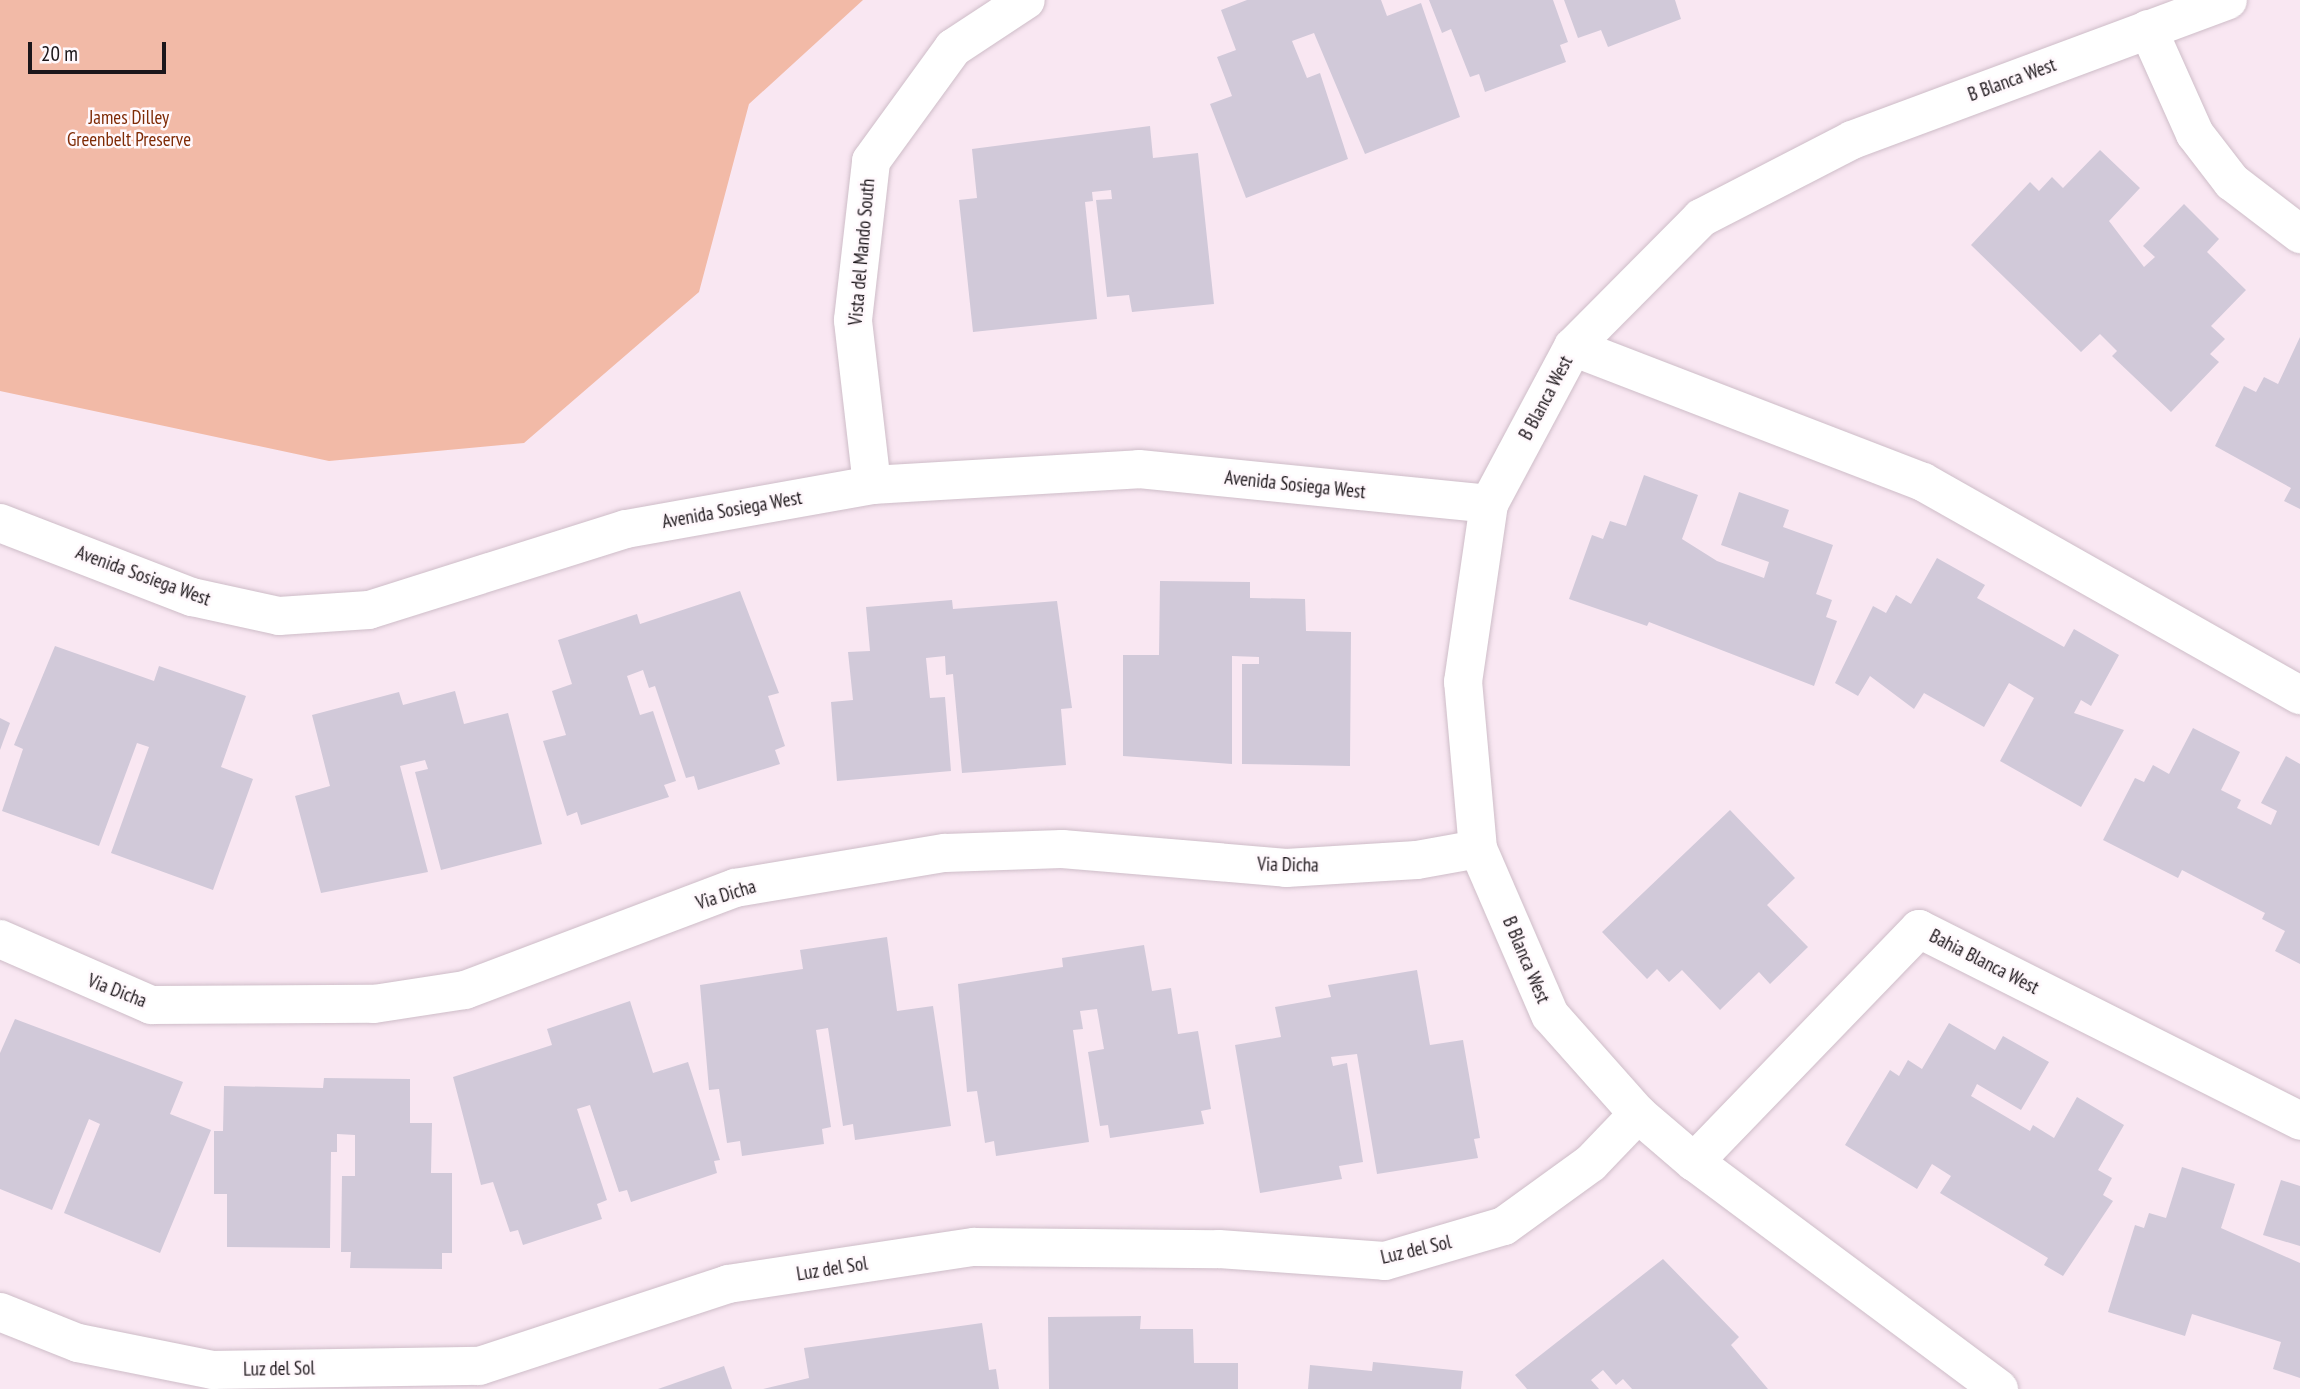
<!DOCTYPE html>
<html>
<head>
<meta charset="utf-8">
<style>
	body { margin:0 }
	#map { position:relative; width:2300px; height:1389px; overflow:hidden; background:#f9e7f2; font-family:"PT Sans Narrow",sans-serif }
	div>[style] { position:absolute }
	.green>* { inset:0; background:#f2baa7 }
	.building>* { inset:0; background:#d1c9d9 }
	.roads { filter:drop-shadow(0 0 2px #cebdc8) drop-shadow(0 0 2px #cebdc8) }
	.minor>* { height:38px; margin:-19px; padding:0 19px; transform-origin:19px; border-radius:19px; background:#fff }
	span { translate:-50% -50%; white-space:nowrap; text-align:center; line-height:1.15; -webkit-text-stroke:5px #fff8fc; paint-order:stroke }
	.street-label { font-size:19px; color:#1c161a }
	.park-label { font-size:19px; color:#7e2a05 }
	.scale { position:absolute; left:28px; top:42px; width:138px; height:32px; box-sizing:border-box; border:4px solid #1c161a; border-top:0; padding-left:9px; font-size:21px; line-height:24px; white-space:nowrap; color:#1c161a; -webkit-text-stroke:5px #fff8fc; paint-order:stroke }
</style>
</head>
<body>
<div id="map">
	<div class="green">
		<div style="clip-path:polygon(0 0,863px 0,749px 104px,699px 292px,524px 443px,329px 461px,0 391px)"></div>
	</div>
	<div class="building">
		<div style="clip-path:polygon(1247px 0,1381px 0,1387px 16px,1421px 3px,1460px 117px,1365px 154px,1314px 33px,1292px 41px,1307px 78px,1320px 73px,1348px 159px,1246px 198px,1210px 104px,1232px 96px,1217px 57px,1236px 50px,1221px 10px)"></div>
		<div style="clip-path:polygon(1429px 0,1553px 0,1568px 42px,1560px 45px,1566px 62px,1485px 92px,1479px 74px,1470px 77px,1451px 29px,1442px 33px)"></div>
		<div style="clip-path:polygon(1564px 0,1675px 0,1681px 19px,1608px 47px,1601px 30px,1578px 38px)"></div>
		<div style="clip-path:polygon(1150px 126px,1153px 158px,1198px 153px,1214px 304px,1132px 312px,1129px 295px,1107px 297px,1096px 200px,1112px 199px,1111px 190px,1092px 192px,1093px 201px,1085px 202px,1097px 319px,973px 332px,959px 200px,977px 198px,972px 149px)"></div>
		<div style="clip-path:polygon(2100px 150px,2140px 188px,2109px 221px,2144px 267px,2155px 257px,2143px 246px,2184px 204px,2219px 239px,2207px 252px,2246px 290px,2211px 326px,2225px 339px,2210px 354px,2219px 362px,2171px 412px,2112px 356px,2117px 351px,2100px 334px,2081px 352px,1971px 245px,2030px 182px,2039px 191px,2052px 177px,2063px 188px)"></div>
		<div style="clip-path:polygon(2300px 337px,2300px 509px,2284px 501px,2291px 488px,2215px 446px,2244px 386px,2256px 392px,2264px 377px,2278px 384px)"></div>
		<div style="clip-path:polygon(1644px 475px,1698px 495px,1682px 539px,1717px 561px,1764px 578px,1769px 562px,1721px 545px,1739px 492px,1789px 510px,1783px 527px,1833px 545px,1816px 594px,1832px 600px,1826px 617px,1837px 621px,1814px 686px,1649px 622px,1647px 626px,1569px 599px,1592px 535px,1603px 539px,1610px 521px,1626px 526px)"></div>
		<div style="clip-path:polygon(1937px 558px,1985px 585px,1977px 598px,2064px 647px,2074px 629px,2119px 655px,2091px 706px,2081px 700px,2074px 713px,2124px 730px,2081px 807px,2000px 761px,2034px 698px,2009px 683px,1984px 727px,1924px 693px,1914px 709px,1870px 676px,1858px 696px,1835px 683px,1873px 606px,1886px 613px,1896px 595px,1911px 604px)"></div>
		<div style="clip-path:polygon(1160px 581px,1250px 582px,1250px 598px,1305px 599px,1306px 631px,1351px 632px,1350px 766px,1242px 764px,1242px 664px,1259px 664px,1259px 657px,1232px 656px,1232px 764px,1123px 756px,1123px 655px,1159px 655px)"></div>
		<div style="clip-path:polygon(740px 591px,779px 693px,768px 696px,785px 746px,775px 750px,780px 764px,698px 790px,694px 776px,686px 778px,655px 686px,649px 688px,643px 670px,627px 676px,640px 715px,653px 711px,676px 781px,664px 785px,669px 797px,581px 825px,577px 812px,567px 816px,543px 741px,566px 735px,552px 691px,572px 684px,558px 640px,637px 614px,640px 624px)"></div>
		<div style="clip-path:polygon(952px 600px,953px 609px,1057px 601px,1072px 708px,1061px 709px,1066px 765px,962px 773px,953px 674px,946px 675px,945px 656px,926px 658px,930px 698px,945px 697px,951px 771px,837px 781px,831px 702px,853px 700px,848px 652px,870px 651px,866px 607px)"></div>
		<div style="clip-path:polygon(55px 646px,154px 681px,159px 666px,246px 696px,221px 767px,253px 779px,213px 890px,111px 853px,149px 747px,137px 743px,99px 846px,2px 811px,23px 749px,14px 745px)"></div>
		<div style="clip-path:polygon(455px 691px,464px 724px,508px 713px,542px 844px,441px 870px,415px 772px,428px 769px,425px 760px,400px 766px,428px 872px,321px 893px,295px 796px,330px 786px,312px 715px,399px 692px,403px 705px)"></div>
		<div style="clip-path:polygon(0 718px,10px 723px,0 750px)"></div>
		<div style="clip-path:polygon(2193px 728px,2240px 752px,2221px 790px,2241px 800px,2237px 808px,2271px 825px,2277px 811px,2261px 803px,2286px 756px,2300px 764px,2300px 964px,2275px 951px,2285px 931px,2262px 919px,2265px 913px,2182px 870px,2178px 878px,2103px 840px,2135px 778px,2144px 782px,2153px 765px,2169px 774px)"></div>
		<div style="clip-path:polygon(1730px 810px,1795px 878px,1767px 905px,1808px 947px,1770px 984px,1759px 972px,1720px 1010px,1682px 970px,1669px 982px,1657px 969px,1647px 979px,1602px 932px)"></div>
		<div style="clip-path:polygon(887px 937px,897px 1011px,933px 1006px,951px 1126px,855px 1140px,853px 1124px,843px 1126px,828px 1028px,816px 1030px,831px 1127px,822px 1129px,824px 1144px,742px 1156px,740px 1141px,727px 1143px,719px 1089px,709px 1090px,700px 985px,803px 969px,800px 950px)"></div>
		<div style="clip-path:polygon(1144px 945px,1152px 991px,1171px 988px,1178px 1034px,1198px 1031px,1211px 1109px,1201px 1111px,1204px 1124px,1110px 1138px,1108px 1125px,1100px 1126px,1088px 1052px,1104px 1049px,1097px 1009px,1080px 1011px,1083px 1029px,1073px 1030px,1089px 1142px,996px 1156px,994px 1141px,985px 1143px,977px 1091px,967px 1092px,958px 984px,1063px 967px,1062px 958px)"></div>
		<div style="clip-path:polygon(1417px 970px,1430px 1045px,1463px 1040px,1480px 1138px,1474px 1139px,1478px 1158px,1377px 1174px,1357px 1054px,1331px 1057px,1333px 1066px,1347px 1063px,1363px 1162px,1339px 1166px,1342px 1179px,1260px 1193px,1235px 1045px,1281px 1037px,1275px 1007px,1331px 997px,1328px 985px)"></div>
		<div style="clip-path:polygon(630px 1001px,653px 1073px,688px 1062px,720px 1160px,714px 1161px,717px 1173px,631px 1202px,627px 1190px,619px 1192px,590px 1105px,577px 1109px,607px 1200px,597px 1204px,602px 1219px,523px 1245px,518px 1230px,510px 1232px,493px 1182px,481px 1185px,453px 1077px,552px 1045px,547px 1029px)"></div>
		<div style="clip-path:polygon(15px 1019px,183px 1082px,170px 1114px,211px 1130px,160px 1253px,64px 1213px,100px 1124px,89px 1119px,52px 1210px,0 1189px,0 1053px)"></div>
		<div style="clip-path:polygon(1949px 1023px,1995px 1050px,2003px 1036px,2049px 1062px,2021px 1110px,1977px 1084px,1971px 1096px,2030px 1131px,2033px 1125px,2054px 1138px,2077px 1097px,2124px 1125px,2098px 1170px,2112px 1178px,2103px 1195px,2113px 1201px,2063px 1276px,2044px 1265px,2048px 1258px,1940px 1193px,1951px 1176px,1932px 1164px,1917px 1189px,1845px 1145px,1890px 1070px,1899px 1076px,1908px 1060px,1922px 1069px)"></div>
		<div style="clip-path:polygon(324px 1078px,410px 1079px,410px 1123px,432px 1123px,431px 1173px,452px 1173px,452px 1253px,442px 1253px,442px 1269px,350px 1268px,351px 1252px,341px 1252px,342px 1176px,355px 1176px,355px 1135px,337px 1134px,337px 1152px,331px 1152px,330px 1248px,227px 1247px,227px 1194px,214px 1194px,214px 1131px,223px 1131px,224px 1086px,323px 1088px)"></div>
		<div style="clip-path:polygon(2182px 1167px,2235px 1184px,2221px 1228px,2300px 1263px,2300px 1378px,2273px 1369px,2281px 1342px,2192px 1314px,2185px 1336px,2108px 1312px,2135px 1225px,2144px 1228px,2149px 1213px,2166px 1218px)"></div>
		<div style="clip-path:polygon(2281px 1180px,2300px 1186px,2300px 1246px,2263px 1235px)"></div>
		<div style="clip-path:polygon(1663px 1259px,1739px 1337px,1731px 1345px,1768px 1389px,1632px 1389px,1623px 1379px,1616px 1385px,1603px 1370px,1591px 1380px,1599px 1389px,1527px 1389px,1515px 1375px)"></div>
		<div style="clip-path:polygon(1141px 1316px,1140px 1329px,1193px 1329px,1194px 1363px,1238px 1363px,1238px 1389px,1049px 1389px,1048px 1317px)"></div>
		<div style="clip-path:polygon(982px 1323px,989px 1370px,996px 1369px,999px 1389px,763px 1389px,809px 1378px,804px 1348px)"></div>
		<div style="clip-path:polygon(1373px 1362px,1463px 1371px,1461px 1389px,1308px 1389px,1310px 1365px,1372px 1371px)"></div>
		<div style="clip-path:polygon(724px 1366px,732px 1389px,658px 1389px)"></div>
	</div>
	<div class="roads">
		<div class="minor">
			<div style="left:2148px;top:29px;width:115px;rotate:65.9deg"></div>
			<div style="left:2195px;top:134px;width:61px;rotate:52.4deg"></div>
			<div style="left:2232px;top:182px;width:86px;rotate:37.4deg"></div>
			<div style="left:1573px;top:347px;width:375px;rotate:21.1deg"></div>
			<div style="left:1923px;top:482px;width:433px;rotate:29.5deg"></div>
			<div style="left:872px;top:485px;width:166px;rotate:-96.6deg"></div>
			<div style="left:853px;top:320px;width:160px;rotate:-83.5deg"></div>
			<div style="left:871px;top:161px;width:140px;rotate:-54deg"></div>
			<div style="left:953px;top:48px;width:87px;rotate:-33.3deg"></div>
			<div style="left:0;top:523px;width:206px;rotate:21.1deg"></div>
			<div style="left:192px;top:597px;width:89px;rotate:12.3deg"></div>
			<div style="left:279px;top:616px;width:90px;rotate:-3.8deg"></div>
			<div style="left:369px;top:610px;width:269px;rotate:-17.5deg"></div>
			<div style="left:626px;top:529px;width:250px;rotate:-10.1deg"></div>
			<div style="left:872px;top:485px;width:267px;rotate:-3.4deg"></div>
			<div style="left:1139px;top:469px;width:352px;rotate:5.7deg"></div>
			<div style="left:0;top:939px;width:165px;rotate:23.6deg"></div>
			<div style="left:151px;top:1005px;width:223px;rotate:-0.3deg"></div>
			<div style="left:374px;top:1004px;width:92px;rotate:-8.7deg"></div>
			<div style="left:465px;top:990px;width:289px;rotate:-20.7deg"></div>
			<div style="left:735px;top:888px;width:213px;rotate:-9.5deg"></div>
			<div style="left:945px;top:853px;width:117px;rotate:-2deg"></div>
			<div style="left:1062px;top:849px;width:225px;rotate:4.8deg"></div>
			<div style="left:1286px;top:868px;width:131px;rotate:-3.5deg"></div>
			<div style="left:1417px;top:860px;width:62px;rotate:-10.2deg"></div>
			<div style="left:1694px;top:1162px;width:324px;rotate:-46deg"></div>
			<div style="left:1919px;top:929px;width:427px;rotate:26.7deg"></div>
			<div style="left:0;top:1312px;width:84px;rotate:21.7deg"></div>
			<div style="left:78px;top:1343px;width:138px;rotate:11.3deg"></div>
			<div style="left:213px;top:1370px;width:266px;rotate:-0.9deg"></div>
			<div style="left:479px;top:1366px;width:262px;rotate:-18.2deg"></div>
			<div style="left:728px;top:1284px;width:249px;rotate:-8.6deg"></div>
			<div style="left:974px;top:1247px;width:245px;rotate:0.5deg"></div>
			<div style="left:1219px;top:1249px;width:166px;rotate:4.1deg"></div>
			<div style="left:1385px;top:1261px;width:124px;rotate:-16.4deg"></div>
			<div style="left:1504px;top:1226px;width:107px;rotate:-35.9deg"></div>
			<div style="left:1591px;top:1163px;width:68px;rotate:-46.2deg"></div>
			<div style="left:1999px;top:1389px;width:380px;rotate:-143.3deg"></div>
			<div style="left:1694px;top:1162px;width:74px;rotate:-139.4deg"></div>
			<div style="left:1638px;top:1114px;width:132px;rotate:-131.6deg"></div>
			<div style="left:1550px;top:1015px;width:181px;rotate:-113.4deg"></div>
			<div style="left:1478px;top:849px;width:168px;rotate:-95.1deg"></div>
			<div style="left:1463px;top:682px;width:180px;rotate:-81.7deg"></div>
			<div style="left:1489px;top:504px;width:178px;rotate:-61.9deg"></div>
			<div style="left:1573px;top:347px;width:182px;rotate:-45.2deg"></div>
			<div style="left:1701px;top:218px;width:170px;rotate:-27.3deg"></div>
			<div style="left:1852px;top:140px;width:401px;rotate:-20.4deg"></div>
		</div>
	</div>
	<div class="street-label">
		<span style="left:2012px;top:80px;rotate:-20deg">B Blanca West</span>
		<span style="left:862px;top:252px;rotate:-85deg">Vista del Mando South</span>
		<span style="left:1546px;top:398px;rotate:-62deg">B Blanca West</span>
		<span style="left:1295px;top:485px;rotate:6deg">Avenida Sosiega West</span>
		<span style="left:732px;top:510px;rotate:-10deg">Avenida Sosiega West</span>
		<span style="left:143px;top:576px;rotate:20deg">Avenida Sosiega West</span>
		<span style="left:1288px;top:865px;rotate:1deg">Via Dicha</span>
		<span style="left:726px;top:895px;rotate:-17deg">Via Dicha</span>
		<span style="left:1526px;top:960px;rotate:67deg">B Blanca West</span>
		<span style="left:1984px;top:962px;rotate:27deg">Bahia Blanca West</span>
		<span style="left:117px;top:991px;rotate:21deg">Via Dicha</span>
		<span style="left:1416px;top:1250px;rotate:-13deg">Luz del Sol</span>
		<span style="left:832px;top:1269px;rotate:-9deg">Luz del Sol</span>
		<span style="left:279px;top:1369px;rotate:-1deg">Luz del Sol</span>
	</div>
	<div class="park-label">
		<span style="left:129px;top:129px">James Dilley<br>Greenbelt Preserve</span>
	</div>
	<div class="scale">20 m</div>
</div>
</body>
</html>
